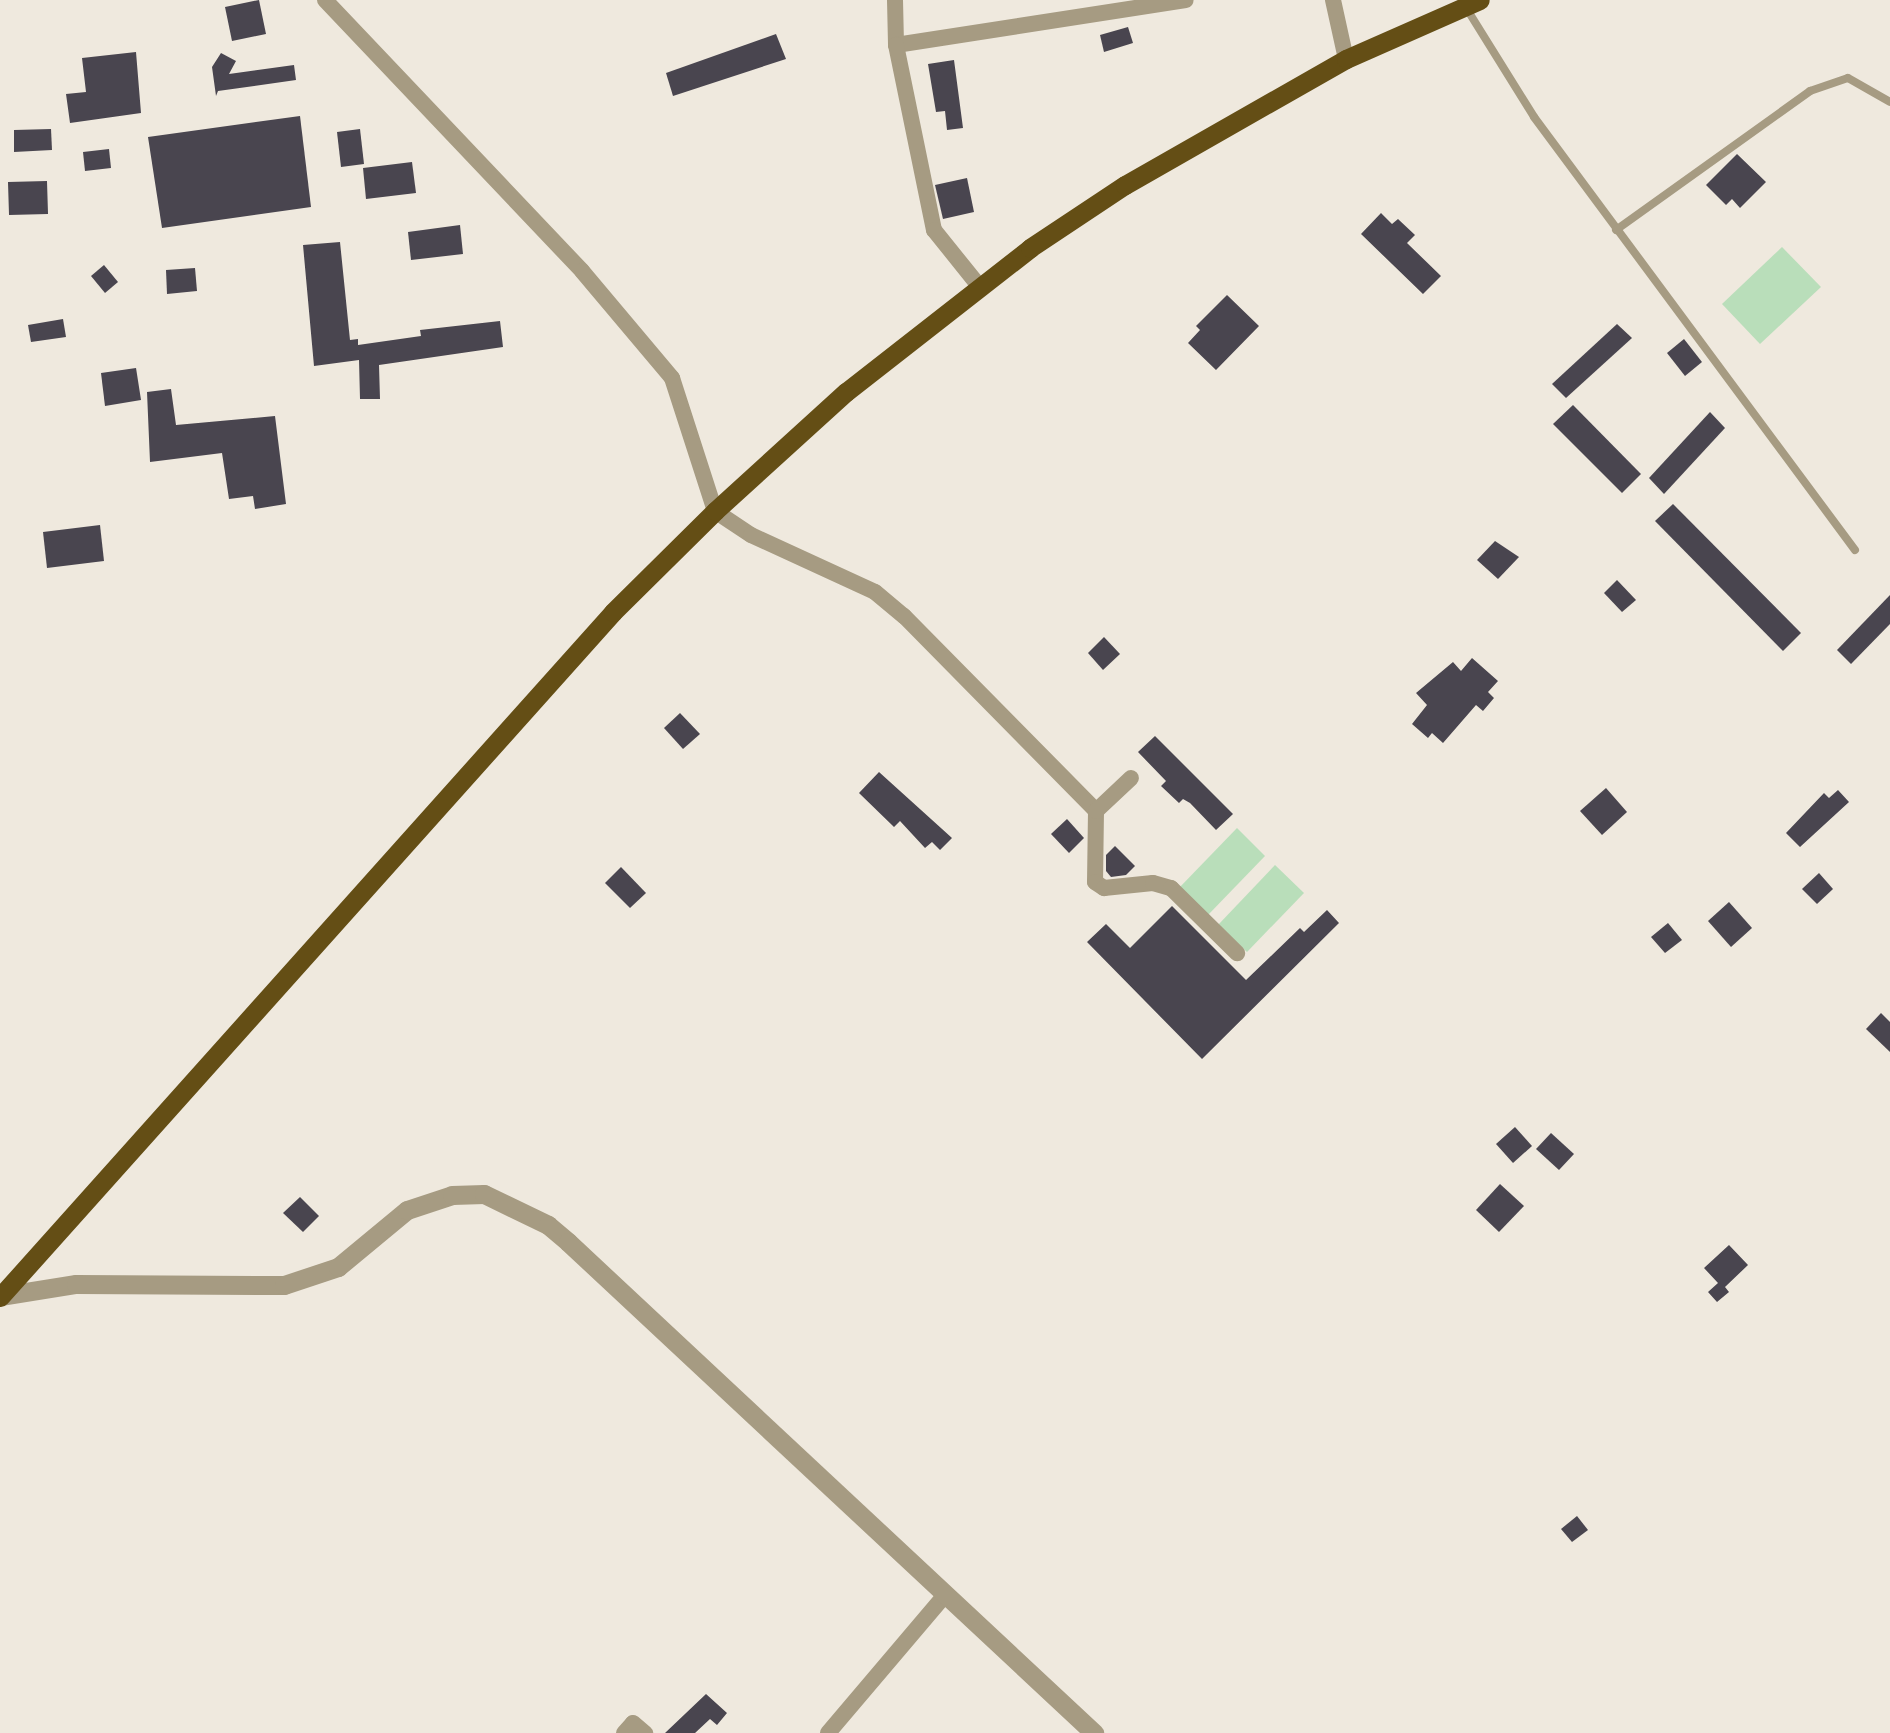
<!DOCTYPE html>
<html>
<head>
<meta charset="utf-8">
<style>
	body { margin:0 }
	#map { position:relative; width:1890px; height:1733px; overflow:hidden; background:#efe9de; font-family:Inter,sans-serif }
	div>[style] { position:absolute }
	.green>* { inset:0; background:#b9deba }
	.building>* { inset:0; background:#49454f }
	.service>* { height:8px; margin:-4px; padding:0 4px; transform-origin:4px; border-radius:4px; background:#a69b82 }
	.minor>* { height:16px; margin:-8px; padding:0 8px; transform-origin:8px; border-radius:8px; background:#a69b82 }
	.tertiary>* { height:19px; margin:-9.5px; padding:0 9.5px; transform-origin:9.5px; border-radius:9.5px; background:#a69b82 }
	.trunk>* { height:19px; margin:-9.5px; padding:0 9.5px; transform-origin:9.5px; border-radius:9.5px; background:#644e15 }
	span { translate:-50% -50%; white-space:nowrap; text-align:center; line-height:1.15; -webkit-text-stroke:7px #fcf6eb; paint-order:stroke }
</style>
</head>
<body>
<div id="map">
	<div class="green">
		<div style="clip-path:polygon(1782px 247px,1821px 287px,1760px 344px,1722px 304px)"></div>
		<div style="clip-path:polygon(1237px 828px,1265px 856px,1208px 915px,1179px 888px)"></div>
		<div style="clip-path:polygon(1275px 865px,1304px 893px,1247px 952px,1218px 925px)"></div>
	</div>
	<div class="building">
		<div style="clip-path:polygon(259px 0,266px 34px,232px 41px,225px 7px)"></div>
		<div style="clip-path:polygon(1128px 27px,1133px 43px,1104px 52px,1100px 35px)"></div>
		<div style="clip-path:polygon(776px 34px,786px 59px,673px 96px,666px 73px)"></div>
		<div style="clip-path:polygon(136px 52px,141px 113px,70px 123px,66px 94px,86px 92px,82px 58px)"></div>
		<div style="clip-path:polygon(221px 53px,236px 61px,229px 74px,294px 65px,296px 80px,218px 91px,216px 96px,212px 67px)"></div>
		<div style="clip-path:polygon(954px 60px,963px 128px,947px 130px,945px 111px,936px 112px,928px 64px)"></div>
		<div style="clip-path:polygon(300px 116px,311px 207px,162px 228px,148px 137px)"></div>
		<div style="clip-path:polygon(51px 129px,52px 150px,14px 152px,14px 130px)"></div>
		<div style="clip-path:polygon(360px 129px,364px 164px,341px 167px,337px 132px)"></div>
		<div style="clip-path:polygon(109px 149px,111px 168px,85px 171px,83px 152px)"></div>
		<div style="clip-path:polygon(1737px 154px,1766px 182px,1740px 208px,1732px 199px,1726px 205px,1706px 185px)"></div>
		<div style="clip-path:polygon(412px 162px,416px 193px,366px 199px,363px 168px)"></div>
		<div style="clip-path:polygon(967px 178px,974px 212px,943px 219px,935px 185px)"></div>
		<div style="clip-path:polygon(47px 181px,48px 214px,9px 215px,8px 182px)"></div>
		<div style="clip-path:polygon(1381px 213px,1392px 224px,1398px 219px,1415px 235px,1407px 243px,1441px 276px,1423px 294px,1361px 234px)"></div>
		<div style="clip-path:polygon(460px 225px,463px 254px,411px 260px,408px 232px)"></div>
		<div style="clip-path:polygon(340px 242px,350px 340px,358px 339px,358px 345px,421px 336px,420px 330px,500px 321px,503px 347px,379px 365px,380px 399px,360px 399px,359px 360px,314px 366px,303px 245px)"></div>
		<div style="clip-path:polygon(104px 265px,118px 282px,105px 293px,91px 276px)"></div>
		<div style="clip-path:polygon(195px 268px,197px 291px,167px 294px,166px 270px)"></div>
		<div style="clip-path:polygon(1227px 295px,1259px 326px,1216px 370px,1188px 343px,1200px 330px,1196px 326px)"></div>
		<div style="clip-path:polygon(63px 319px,66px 337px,31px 342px,28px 325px)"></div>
		<div style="clip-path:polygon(1617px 324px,1632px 338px,1566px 398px,1552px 384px)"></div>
		<div style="clip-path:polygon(1684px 339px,1702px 362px,1685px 376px,1667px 353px)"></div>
		<div style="clip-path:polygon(136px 368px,141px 400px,105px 406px,101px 373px)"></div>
		<div style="clip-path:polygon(171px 389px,176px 425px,275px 416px,286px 504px,255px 509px,253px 496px,229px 499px,222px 453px,150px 462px,147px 392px)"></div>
		<div style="clip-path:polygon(1573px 405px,1641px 474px,1622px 493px,1553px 424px)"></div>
		<div style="clip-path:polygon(1710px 412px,1725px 428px,1664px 494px,1649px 478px)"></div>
		<div style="clip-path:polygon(1673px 504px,1801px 633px,1783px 651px,1655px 521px)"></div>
		<div style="clip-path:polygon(100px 525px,104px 561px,47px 568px,43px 532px)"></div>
		<div style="clip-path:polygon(1495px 541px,1519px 557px,1498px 579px,1477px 560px)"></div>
		<div style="clip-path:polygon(1617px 580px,1636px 600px,1622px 612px,1604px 593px)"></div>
		<div style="clip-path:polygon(1890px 595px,1890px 624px,1851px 664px,1837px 650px)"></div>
		<div style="clip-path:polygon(1104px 637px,1120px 654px,1103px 670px,1088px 653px)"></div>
		<div style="clip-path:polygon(1472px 658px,1498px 681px,1488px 692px,1494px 698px,1483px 711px,1476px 705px,1443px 743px,1432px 733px,1428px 738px,1412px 724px,1427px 705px,1416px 693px,1453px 662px,1461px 671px)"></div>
		<div style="clip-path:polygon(680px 713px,700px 734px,683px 749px,664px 728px)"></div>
		<div style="clip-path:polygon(1155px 736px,1233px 814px,1216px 830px,1190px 803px,1183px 799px,1179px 803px,1161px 786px,1166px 781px,1138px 752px)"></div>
		<div style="clip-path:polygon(879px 772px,952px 838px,940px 850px,932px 842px,925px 848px,900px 821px,894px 827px,859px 793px)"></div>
		<div style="clip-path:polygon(1606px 788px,1627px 812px,1602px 835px,1580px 811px)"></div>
		<div style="clip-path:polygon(1838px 790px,1849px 802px,1800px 847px,1786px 833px,1824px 793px,1829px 798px)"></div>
		<div style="clip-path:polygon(1067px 819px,1084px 838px,1069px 853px,1051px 834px)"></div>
		<div style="clip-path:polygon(1115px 846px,1135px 866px,1126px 875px,1111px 877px,1106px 871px,1106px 855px)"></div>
		<div style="clip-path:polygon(621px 867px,646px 893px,630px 908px,605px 883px)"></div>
		<div style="clip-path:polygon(1819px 873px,1833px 889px,1817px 904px,1802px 889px)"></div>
		<div style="clip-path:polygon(1729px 902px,1752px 928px,1731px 947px,1708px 921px)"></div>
		<div style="clip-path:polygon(1172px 906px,1246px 980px,1300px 928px,1304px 932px,1327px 910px,1339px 923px,1202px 1059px,1087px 942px,1106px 924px,1130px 948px)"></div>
		<div style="clip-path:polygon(1668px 923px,1682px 940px,1665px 953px,1651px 937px)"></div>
		<div style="clip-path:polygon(1881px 1013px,1890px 1022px,1890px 1052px,1866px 1029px)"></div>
		<div style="clip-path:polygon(1515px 1127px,1532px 1146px,1513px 1163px,1496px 1144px)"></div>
		<div style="clip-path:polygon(1551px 1133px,1574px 1154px,1559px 1170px,1536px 1149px)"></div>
		<div style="clip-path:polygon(1500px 1184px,1524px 1206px,1499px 1232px,1476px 1210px)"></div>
		<div style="clip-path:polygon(300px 1197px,319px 1216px,303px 1232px,283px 1213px)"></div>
		<div style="clip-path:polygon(1729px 1245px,1748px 1265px,1725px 1287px,1729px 1292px,1717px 1302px,1708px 1292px,1718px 1283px,1704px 1268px)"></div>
		<div style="clip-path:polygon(1577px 1516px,1588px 1530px,1572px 1542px,1561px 1529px)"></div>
		<div style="clip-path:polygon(706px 1694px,727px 1713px,717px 1725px,710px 1719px,695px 1733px,665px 1733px)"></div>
	</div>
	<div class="service">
		<div style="left:1465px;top:6px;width:131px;rotate:58.1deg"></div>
		<div style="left:1534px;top:117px;width:539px;rotate:53.45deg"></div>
		<div style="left:1616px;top:230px;width:239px;rotate:-35.6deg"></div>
		<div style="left:1810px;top:91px;width:40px;rotate:-18.9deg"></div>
		<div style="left:1848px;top:78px;width:48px;rotate:29.7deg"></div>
	</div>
	<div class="minor">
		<div style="left:325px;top:0;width:373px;rotate:46.5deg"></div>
		<div style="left:582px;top:271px;width:140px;rotate:49.9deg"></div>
		<div style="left:672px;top:378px;width:140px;rotate:72.1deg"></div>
		<div style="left:715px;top:511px;width:43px;rotate:33.7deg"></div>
		<div style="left:751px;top:535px;width:136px;rotate:24.7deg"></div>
		<div style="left:875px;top:592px;width:38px;rotate:40deg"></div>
		<div style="left:904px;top:616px;width:274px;rotate:45.4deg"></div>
		<div style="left:1096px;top:811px;width:71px;rotate:90.8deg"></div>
		<div style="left:1095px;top:882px;width:11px;rotate:34deg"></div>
		<div style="left:1104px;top:888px;width:49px;rotate:-5.8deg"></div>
		<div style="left:1153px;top:883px;width:19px;rotate:16deg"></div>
		<div style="left:1171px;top:888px;width:93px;rotate:44.6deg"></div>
		<div style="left:895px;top:0;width:45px;rotate:88.7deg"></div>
		<div style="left:896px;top:45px;width:293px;rotate:-8.8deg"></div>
		<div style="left:1333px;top:0;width:60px;rotate:77.6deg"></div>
		<div style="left:896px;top:45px;width:189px;rotate:78.4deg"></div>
		<div style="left:934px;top:230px;width:72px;rotate:51.2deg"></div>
		<div style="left:1096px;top:811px;width:48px;rotate:-43.3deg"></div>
		<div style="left:624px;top:1733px;width:13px;rotate:-48deg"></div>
		<div style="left:633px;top:1723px;width:16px;rotate:40deg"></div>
		<div style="left:828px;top:1733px;width:181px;rotate:-49.7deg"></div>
	</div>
	<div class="tertiary">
		<div style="left:0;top:1296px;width:77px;rotate:-9deg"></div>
		<div style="left:76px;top:1284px;width:208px;rotate:0.3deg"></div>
		<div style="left:284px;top:1285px;width:57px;rotate:-18.4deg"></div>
		<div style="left:338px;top:1267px;width:89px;rotate:-39.6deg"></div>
		<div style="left:407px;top:1210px;width:47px;rotate:-18.4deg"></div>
		<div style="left:452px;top:1195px;width:32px;rotate:-2deg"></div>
		<div style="left:484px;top:1194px;width:71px;rotate:25.8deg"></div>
		<div style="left:548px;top:1225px;width:26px;rotate:40deg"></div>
		<div style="left:568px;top:1242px;width:720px;rotate:43.03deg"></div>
	</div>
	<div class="trunk">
		<div style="left:0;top:1297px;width:919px;rotate:-48.17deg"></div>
		<div style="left:613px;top:612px;width:144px;rotate:-44.7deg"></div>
		<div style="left:715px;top:511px;width:177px;rotate:-42.3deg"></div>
		<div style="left:846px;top:392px;width:234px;rotate:-38deg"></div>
		<div style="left:1030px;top:248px;width:114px;rotate:-33.6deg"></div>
		<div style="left:1125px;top:185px;width:254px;rotate:-29.7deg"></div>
		<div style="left:1346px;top:59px;width:146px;rotate:-23.8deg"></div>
	</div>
</div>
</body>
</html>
